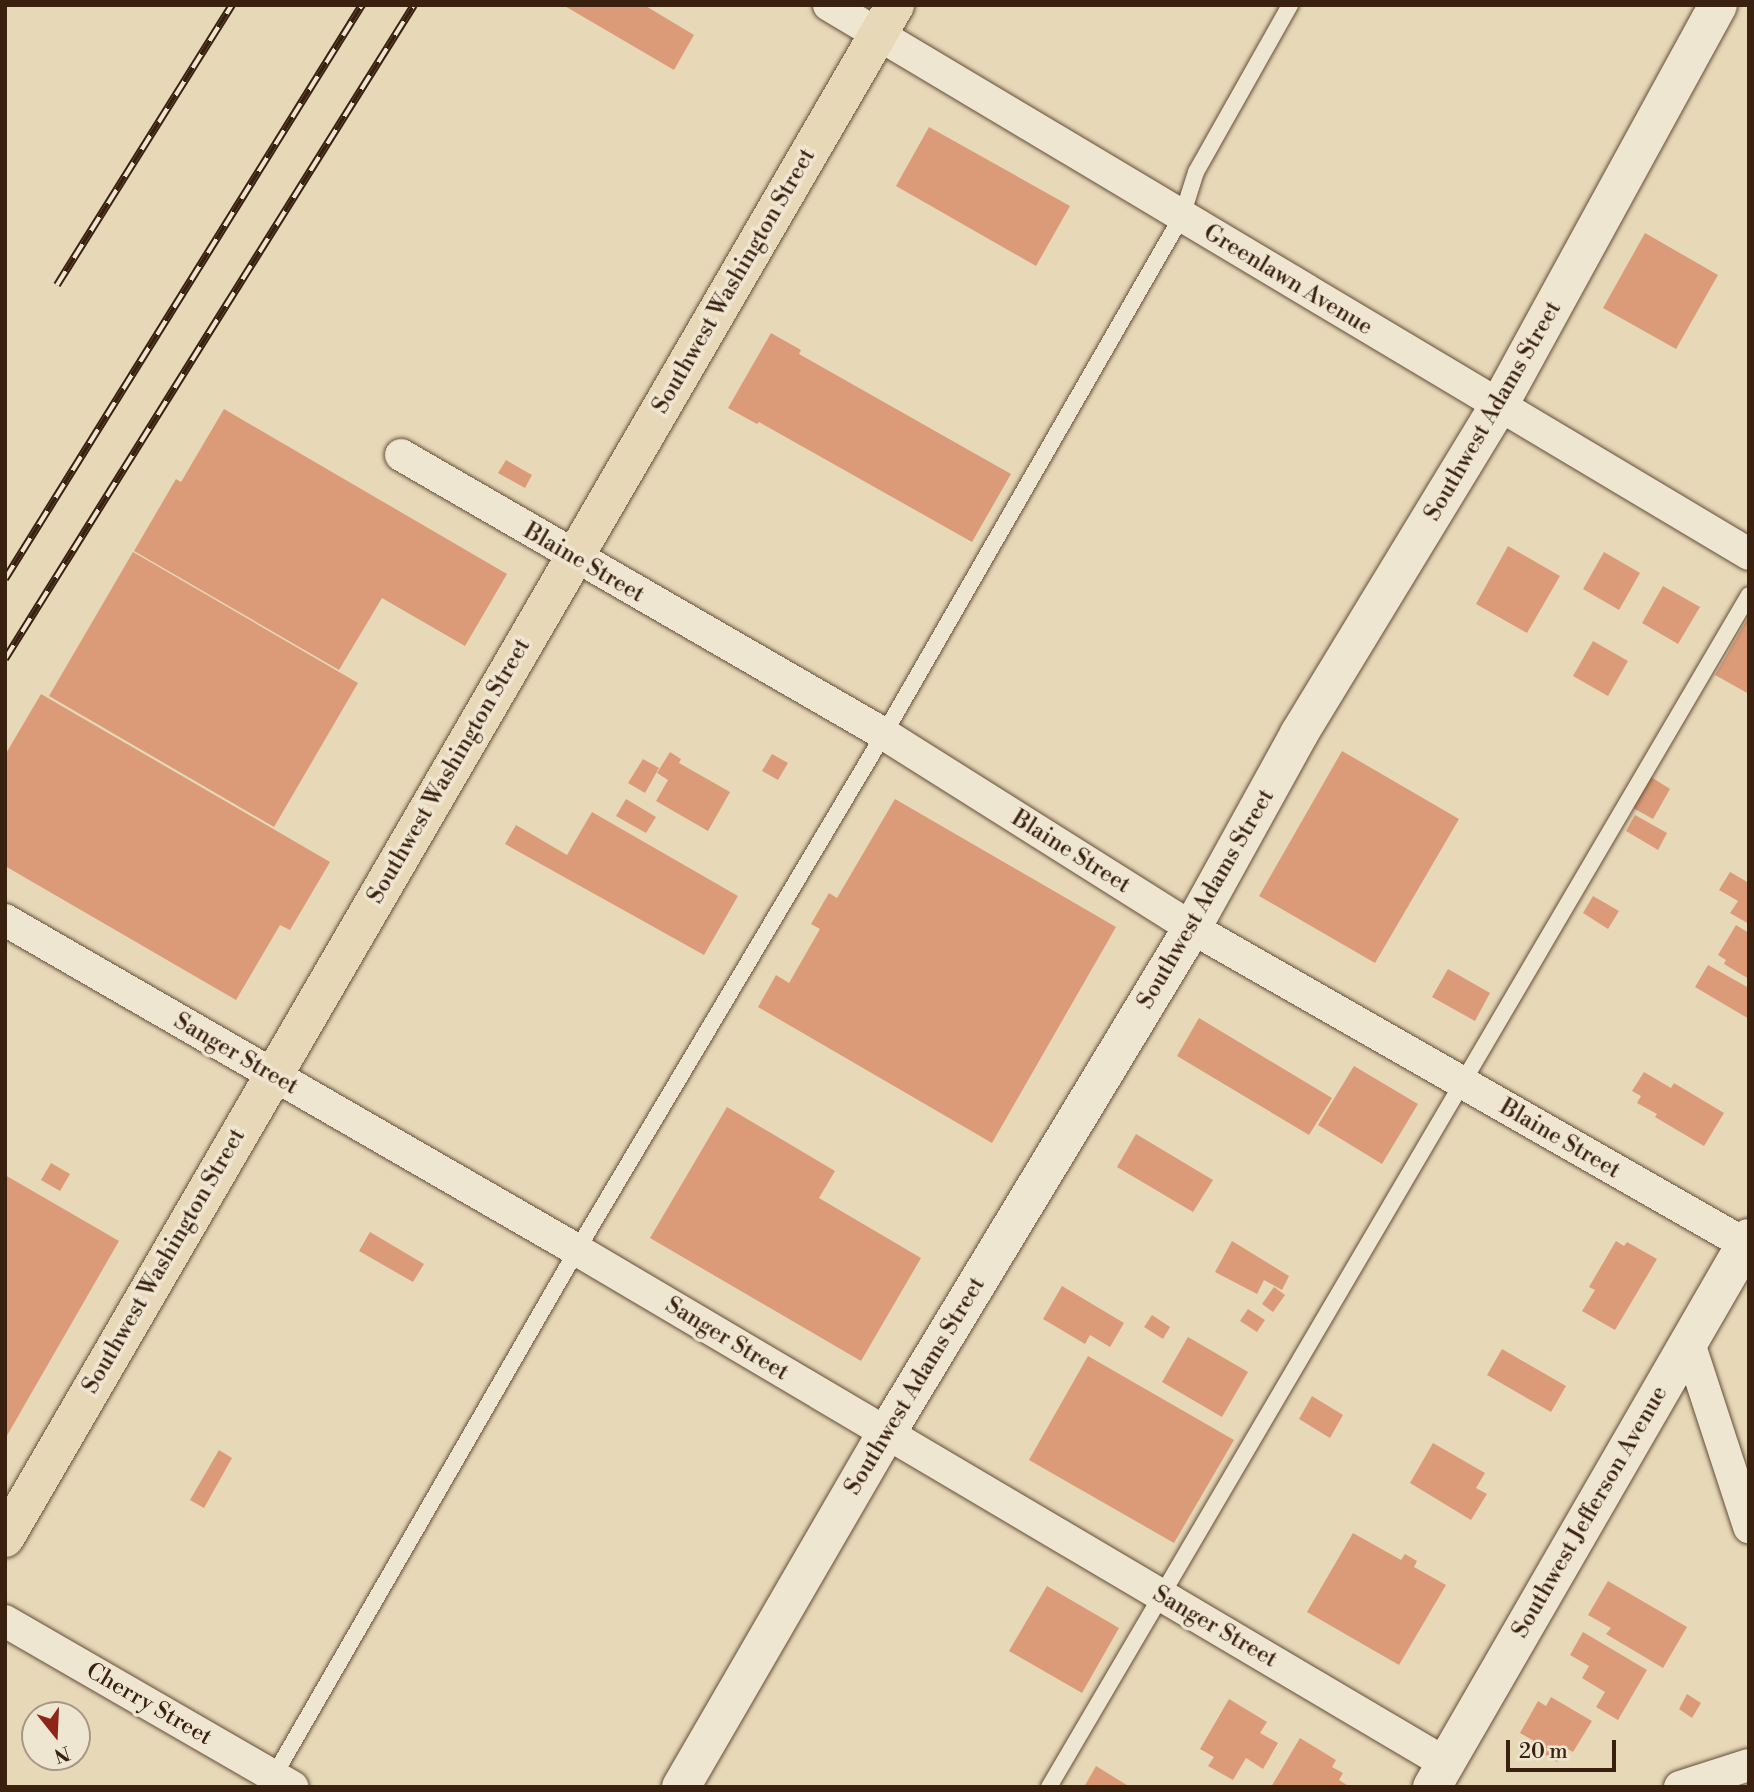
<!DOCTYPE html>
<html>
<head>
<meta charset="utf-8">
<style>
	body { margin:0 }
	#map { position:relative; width:1754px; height:1792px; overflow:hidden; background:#e7d9b8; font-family:"Libre Bodoni",serif }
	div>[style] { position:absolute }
	.building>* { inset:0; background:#db9b79 }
	.roads { filter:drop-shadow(0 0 2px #654e39) drop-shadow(0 0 2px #654e39) }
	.lane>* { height:16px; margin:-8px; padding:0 8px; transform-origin:8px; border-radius:8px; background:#efe6d1 }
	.street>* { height:32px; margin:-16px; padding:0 16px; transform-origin:16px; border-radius:16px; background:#efe6d1 }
	.secondary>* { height:38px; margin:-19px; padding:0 19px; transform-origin:19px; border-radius:19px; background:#efe6d1 }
	.primary>* { height:38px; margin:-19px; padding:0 19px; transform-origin:19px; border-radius:19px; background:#e7d9b8 }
	.rail>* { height:8px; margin-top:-4px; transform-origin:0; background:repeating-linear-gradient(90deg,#efe6d1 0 16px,#3a200f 0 32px); box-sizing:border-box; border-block:2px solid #3a200f }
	span { translate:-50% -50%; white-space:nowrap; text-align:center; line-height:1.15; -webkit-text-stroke:7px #efe6d1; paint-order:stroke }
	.street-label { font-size:23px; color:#3a200f }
	.frame { position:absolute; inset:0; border:7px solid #3a200f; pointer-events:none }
	.north { position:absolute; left:21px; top:1701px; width:70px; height:70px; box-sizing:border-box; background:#efe6d1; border:2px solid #a79783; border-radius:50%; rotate:162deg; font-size:19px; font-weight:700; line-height:28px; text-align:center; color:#3a200f }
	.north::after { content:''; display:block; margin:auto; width:24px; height:32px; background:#8f2418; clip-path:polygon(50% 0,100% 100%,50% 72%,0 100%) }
	.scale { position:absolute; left:1506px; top:1740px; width:110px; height:32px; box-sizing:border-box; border:4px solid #3a200f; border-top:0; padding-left:9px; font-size:21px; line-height:24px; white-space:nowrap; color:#3a200f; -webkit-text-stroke:5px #efe6d1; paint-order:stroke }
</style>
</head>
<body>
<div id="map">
	<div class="building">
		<div style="clip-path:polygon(563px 5px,644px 5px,694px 35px,674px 70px)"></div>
		<div style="clip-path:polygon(929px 127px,1070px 206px,1036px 266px,896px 186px)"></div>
		<div style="clip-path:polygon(1645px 233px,1718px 275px,1676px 349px,1603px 308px)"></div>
		<div style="clip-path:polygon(771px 333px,801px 350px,799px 354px,1011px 474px,972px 542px,759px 422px,757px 424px,728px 408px)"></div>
		<div style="clip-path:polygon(224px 409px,507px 574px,465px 646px,382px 598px,339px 670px,134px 551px,176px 479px,181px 482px)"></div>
		<div style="clip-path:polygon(506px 460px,532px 475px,525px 488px,498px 473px)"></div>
		<div style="clip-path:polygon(1508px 546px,1560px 576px,1527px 633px,1476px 604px)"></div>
		<div style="clip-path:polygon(133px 552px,358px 683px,274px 827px,49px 696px)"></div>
		<div style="clip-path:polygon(1604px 552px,1640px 573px,1619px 610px,1583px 589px)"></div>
		<div style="clip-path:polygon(1663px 586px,1700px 607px,1678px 644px,1642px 623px)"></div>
		<div style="clip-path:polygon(1749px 616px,1749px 694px,1715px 675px)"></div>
		<div style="clip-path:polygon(1593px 641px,1628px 661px,1608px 696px,1573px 676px)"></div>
		<div style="clip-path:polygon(41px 694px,330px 862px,290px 930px,280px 925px,236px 1000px,5px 866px,5px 755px)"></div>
		<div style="clip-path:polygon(1342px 751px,1459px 819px,1375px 963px,1259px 896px)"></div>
		<div style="clip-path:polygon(670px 752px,681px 759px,679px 763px,730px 792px,708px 831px,656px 801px,668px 780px,657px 773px)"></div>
		<div style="clip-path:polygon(772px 754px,788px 763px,778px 780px,762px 771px)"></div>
		<div style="clip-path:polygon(643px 759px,659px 768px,645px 793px,628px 783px)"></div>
		<div style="clip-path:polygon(1651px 777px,1670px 789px,1653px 819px,1633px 808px)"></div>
		<div style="clip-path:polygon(626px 799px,656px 817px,646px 833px,616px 816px)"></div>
		<div style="clip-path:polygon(895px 799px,1116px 927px,992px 1143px,758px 1007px,776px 975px,789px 983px,820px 929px,811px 924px,829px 893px,837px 898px)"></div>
		<div style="clip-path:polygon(592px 812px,738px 896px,704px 955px,505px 844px,516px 825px,567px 855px)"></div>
		<div style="clip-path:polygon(1635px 815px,1667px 833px,1658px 850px,1626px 831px)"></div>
		<div style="clip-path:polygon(1730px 872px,1749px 883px,1749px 924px,1730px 913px,1738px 901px,1719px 890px)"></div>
		<div style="clip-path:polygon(1593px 896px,1619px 911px,1608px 929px,1583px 913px)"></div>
		<div style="clip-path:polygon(1736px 925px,1749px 933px,1749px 979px,1724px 964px,1726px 960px,1718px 955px)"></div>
		<div style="clip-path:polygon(1708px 965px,1749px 988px,1749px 1019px,1695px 987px)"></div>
		<div style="clip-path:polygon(1448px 969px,1490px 993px,1475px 1021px,1432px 997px)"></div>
		<div style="clip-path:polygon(1199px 1018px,1332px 1098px,1309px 1135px,1177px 1056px)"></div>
		<div style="clip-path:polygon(1354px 1066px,1418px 1104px,1382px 1164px,1318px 1125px)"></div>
		<div style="clip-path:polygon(1644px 1072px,1671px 1088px,1674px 1083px,1724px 1113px,1704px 1146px,1655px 1117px,1657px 1114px,1637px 1103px,1641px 1096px,1632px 1091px)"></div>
		<div style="clip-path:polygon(727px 1107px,835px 1171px,819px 1198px,921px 1258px,861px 1361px,650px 1238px)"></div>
		<div style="clip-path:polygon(1136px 1134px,1213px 1180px,1193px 1212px,1117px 1167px)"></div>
		<div style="clip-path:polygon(51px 1163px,70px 1174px,60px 1191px,41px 1180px)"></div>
		<div style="clip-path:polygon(5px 1175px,119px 1241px,5px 1439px)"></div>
		<div style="clip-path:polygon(370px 1232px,424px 1264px,413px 1282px,359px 1251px)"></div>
		<div style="clip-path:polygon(1232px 1241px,1289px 1276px,1282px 1290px,1264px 1280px,1257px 1294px,1215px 1272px)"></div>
		<div style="clip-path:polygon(1616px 1241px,1624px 1246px,1627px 1242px,1657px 1259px,1615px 1330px,1582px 1311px,1595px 1290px,1589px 1287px)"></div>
		<div style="clip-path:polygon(1062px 1286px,1124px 1323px,1110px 1347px,1090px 1335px,1085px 1344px,1043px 1319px)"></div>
		<div style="clip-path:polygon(1274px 1287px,1285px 1295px,1273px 1312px,1262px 1304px)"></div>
		<div style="clip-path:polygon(1248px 1309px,1265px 1320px,1257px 1332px,1240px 1321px)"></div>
		<div style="clip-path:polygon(1152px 1315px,1170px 1327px,1163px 1339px,1144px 1327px)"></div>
		<div style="clip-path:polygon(1188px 1337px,1248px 1372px,1222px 1417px,1162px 1382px)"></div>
		<div style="clip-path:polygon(1502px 1349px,1566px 1386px,1551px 1412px,1487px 1375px)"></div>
		<div style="clip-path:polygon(1088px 1356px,1234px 1440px,1174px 1543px,1029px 1460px)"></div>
		<div style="clip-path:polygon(1312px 1396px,1343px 1415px,1330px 1438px,1299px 1419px)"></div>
		<div style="clip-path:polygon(1433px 1443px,1485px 1473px,1476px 1488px,1487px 1494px,1471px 1520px,1410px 1483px)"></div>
		<div style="clip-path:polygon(219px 1450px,232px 1458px,204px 1508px,190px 1500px)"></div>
		<div style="clip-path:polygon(1353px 1533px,1401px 1560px,1405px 1554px,1417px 1561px,1414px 1567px,1446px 1585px,1399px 1665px,1307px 1612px)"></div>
		<div style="clip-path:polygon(1608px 1581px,1687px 1627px,1663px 1668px,1606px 1634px,1611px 1628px,1588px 1615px)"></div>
		<div style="clip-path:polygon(1047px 1586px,1119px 1628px,1082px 1693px,1009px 1651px)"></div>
		<div style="clip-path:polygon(1583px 1632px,1647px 1670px,1618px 1720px,1596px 1707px,1605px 1692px,1582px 1678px,1589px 1666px,1570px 1655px)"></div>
		<div style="clip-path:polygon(1687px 1694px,1701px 1703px,1692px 1718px,1679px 1709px)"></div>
		<div style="clip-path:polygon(1551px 1697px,1592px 1721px,1573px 1752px,1566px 1748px,1557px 1762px,1540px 1752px,1543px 1746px,1520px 1733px,1538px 1701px,1546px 1706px)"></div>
		<div style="clip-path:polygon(1229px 1699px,1267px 1722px,1260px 1733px,1278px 1743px,1263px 1769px,1246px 1758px,1233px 1780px,1208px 1766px,1214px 1757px,1200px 1749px)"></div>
		<div style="clip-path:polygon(1300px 1738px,1336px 1760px,1332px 1767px,1343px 1773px,1339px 1780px,1350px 1787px,1271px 1787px)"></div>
		<div style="clip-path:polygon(1096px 1766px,1130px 1787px,1084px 1787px)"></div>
	</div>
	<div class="roads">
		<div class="lane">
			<div style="left:272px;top:1779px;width:611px;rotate:-60.03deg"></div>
			<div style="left:577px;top:1250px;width:600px;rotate:-59.25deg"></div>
			<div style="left:884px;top:734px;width:598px;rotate:-60.09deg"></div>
			<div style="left:1182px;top:216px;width:46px;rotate:-72.3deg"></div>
			<div style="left:1196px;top:172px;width:192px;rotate:-60.6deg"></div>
			<div style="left:1049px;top:1787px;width:1382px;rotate:-59.58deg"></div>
		</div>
		<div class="street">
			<div style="left:829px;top:5px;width:1071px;rotate:30.83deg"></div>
			<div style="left:401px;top:455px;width:558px;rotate:30.01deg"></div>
			<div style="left:884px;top:734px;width:364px;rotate:32.2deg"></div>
			<div style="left:1192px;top:928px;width:637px;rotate:29.74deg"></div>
			<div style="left:5px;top:920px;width:660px;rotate:29.98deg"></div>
			<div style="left:577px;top:1250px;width:1008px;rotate:30.58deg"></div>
			<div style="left:1689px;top:1343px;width:194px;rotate:71.9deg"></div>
			<div style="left:5px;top:1621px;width:332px;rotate:30deg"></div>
			<div style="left:1680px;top:1787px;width:72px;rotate:-17.7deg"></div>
		</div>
		<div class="secondary">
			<div style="left:681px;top:1787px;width:408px;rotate:-59.9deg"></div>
			<div style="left:886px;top:1434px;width:591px;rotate:-58.84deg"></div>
			<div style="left:1192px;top:928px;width:222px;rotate:-61.1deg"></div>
			<div style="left:1299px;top:734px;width:383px;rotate:-58.7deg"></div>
			<div style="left:1498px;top:407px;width:458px;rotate:-61.3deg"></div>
			<div style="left:1432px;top:1787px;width:634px;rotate:-60deg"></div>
		</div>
		<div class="primary">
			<div style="left:5px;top:1538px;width:1773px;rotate:-59.86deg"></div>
		</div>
	</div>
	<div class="rail">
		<div style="left:57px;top:285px;width:330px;rotate:-58deg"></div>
		<div style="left:5px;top:579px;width:676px;rotate:-58.12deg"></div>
		<div style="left:5px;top:659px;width:771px;rotate:-57.98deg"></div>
	</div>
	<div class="street-label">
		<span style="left:1288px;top:280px;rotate:31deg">Greenlawn Avenue</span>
		<span style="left:734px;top:281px;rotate:-60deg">Southwest Washington Street</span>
		<span style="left:1493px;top:411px;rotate:-60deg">Southwest Adams Street</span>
		<span style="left:584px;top:563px;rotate:30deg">Blaine Street</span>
		<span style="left:449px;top:771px;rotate:-60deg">Southwest Washington Street</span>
		<span style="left:1071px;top:852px;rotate:32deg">Blaine Street</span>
		<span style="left:1206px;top:899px;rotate:-60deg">Southwest Adams Street</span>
		<span style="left:236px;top:1054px;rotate:30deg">Sanger Street</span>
		<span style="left:1560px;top:1139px;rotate:30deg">Blaine Street</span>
		<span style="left:164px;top:1261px;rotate:-60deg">Southwest Washington Street</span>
		<span style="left:727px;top:1339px;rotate:31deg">Sanger Street</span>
		<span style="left:915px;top:1386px;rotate:-59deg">Southwest Adams Street</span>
		<span style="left:1590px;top:1512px;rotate:-60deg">Southwest Jefferson Avenue</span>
		<span style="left:1215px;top:1627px;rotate:30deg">Sanger Street</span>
		<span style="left:149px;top:1704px;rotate:30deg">Cherry Street</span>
	</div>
	<div class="frame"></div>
	<div class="north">N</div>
	<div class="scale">20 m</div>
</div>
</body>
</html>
